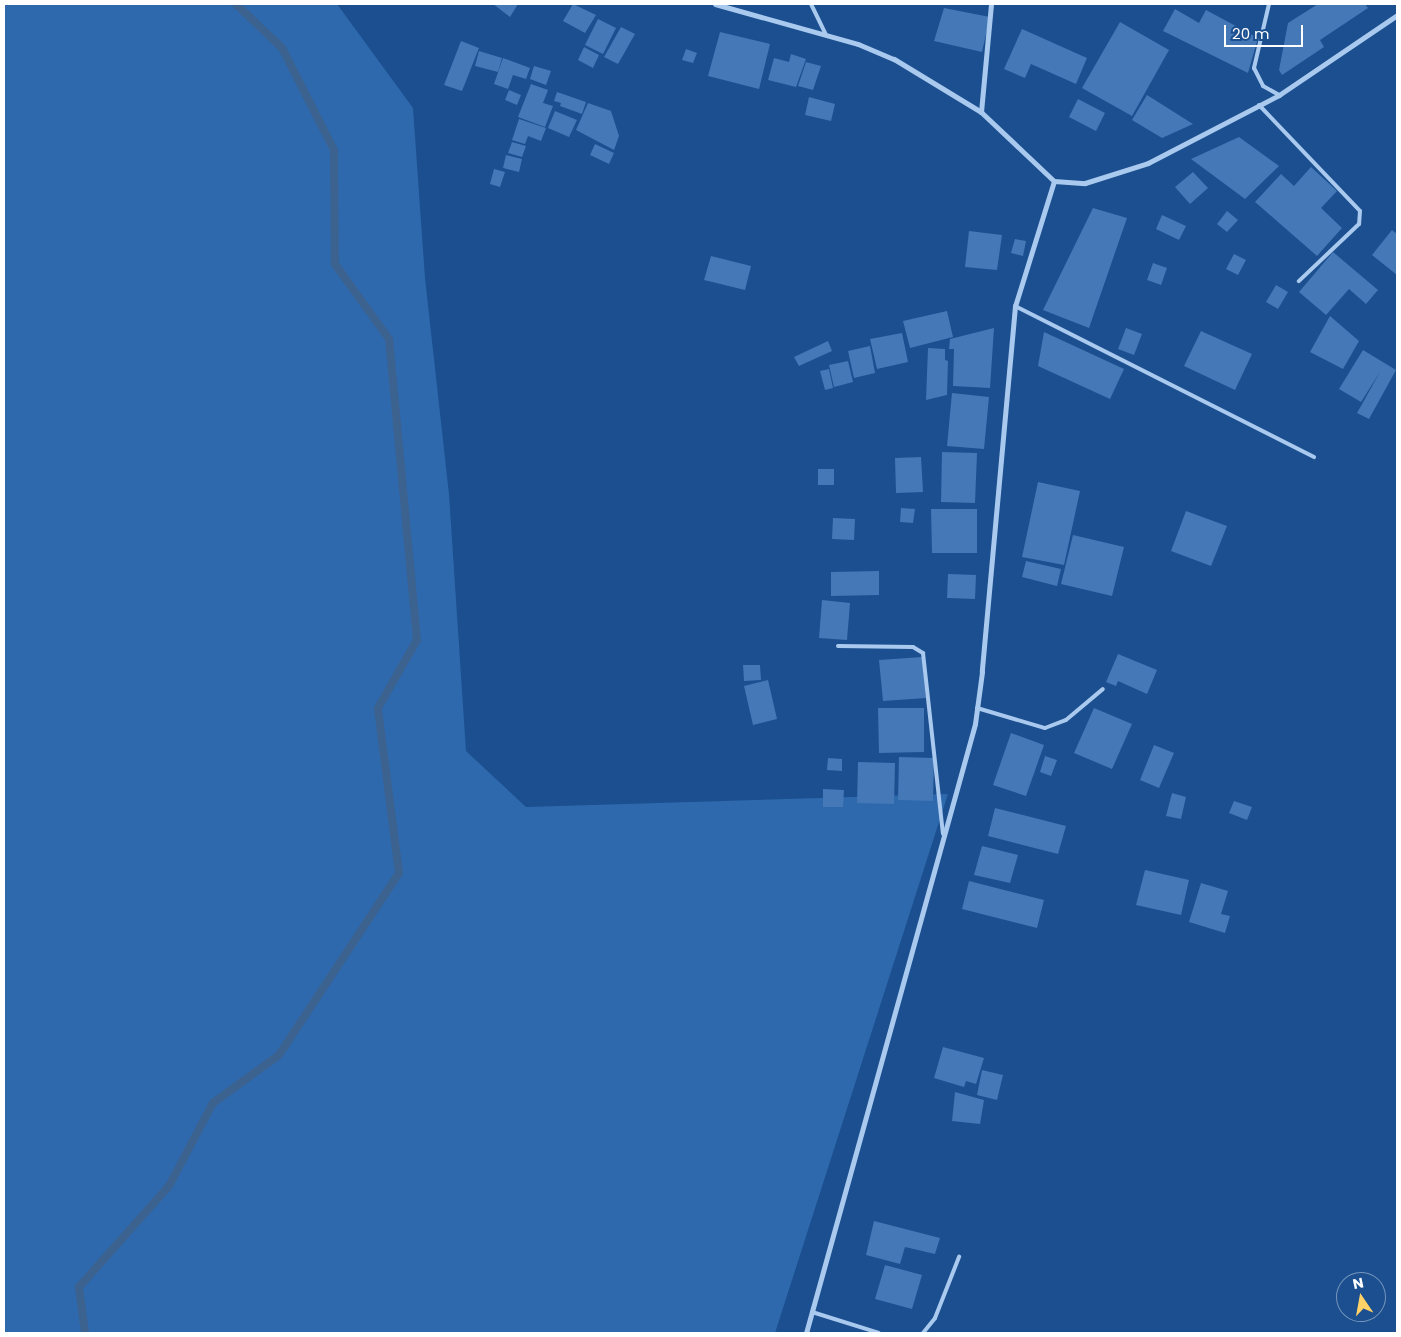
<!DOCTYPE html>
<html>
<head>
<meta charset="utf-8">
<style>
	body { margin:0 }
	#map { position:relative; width:1401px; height:1337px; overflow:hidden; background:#1b4f8f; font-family:Poppins,sans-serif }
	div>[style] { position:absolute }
	.green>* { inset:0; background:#2e69ad }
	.stream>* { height:8px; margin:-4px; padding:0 4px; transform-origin:4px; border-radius:4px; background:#3c6290 }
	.building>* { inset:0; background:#4478b7 }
	.lane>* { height:4px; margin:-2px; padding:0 2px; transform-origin:2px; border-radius:2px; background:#a9c9ee }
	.street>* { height:5px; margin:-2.5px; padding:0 2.5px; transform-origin:2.5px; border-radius:2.5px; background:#a9c9ee }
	span { translate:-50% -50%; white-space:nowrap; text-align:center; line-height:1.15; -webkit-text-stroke:5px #1b4f8f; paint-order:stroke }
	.frame { position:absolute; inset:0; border:5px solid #fff; pointer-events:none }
	.north { position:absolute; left:1336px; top:1272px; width:50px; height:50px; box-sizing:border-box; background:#1b4f8f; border:1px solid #7695bc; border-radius:50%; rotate:348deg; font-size:14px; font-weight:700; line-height:20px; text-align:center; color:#fff }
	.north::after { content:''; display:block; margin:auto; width:18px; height:22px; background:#ffd166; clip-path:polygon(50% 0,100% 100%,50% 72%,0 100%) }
	.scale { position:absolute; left:1224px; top:25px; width:79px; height:22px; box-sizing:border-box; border:2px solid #fff; border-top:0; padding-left:6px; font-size:15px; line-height:18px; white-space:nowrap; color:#fff; -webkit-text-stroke:4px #1b4f8f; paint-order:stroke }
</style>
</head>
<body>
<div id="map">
	<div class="green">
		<div style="clip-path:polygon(4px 4px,337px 4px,413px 108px,425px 278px,449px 494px,466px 751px,526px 807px,948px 794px,775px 1333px,4px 1333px)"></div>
	</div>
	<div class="stream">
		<div style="left:85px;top:1333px;width:46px;rotate:-97.4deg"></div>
		<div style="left:79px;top:1287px;width:135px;rotate:-48.3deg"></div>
		<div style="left:169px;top:1186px;width:94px;rotate:-62.1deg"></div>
		<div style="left:213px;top:1103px;width:82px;rotate:-36deg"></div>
		<div style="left:279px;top:1055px;width:218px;rotate:-56.6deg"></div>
		<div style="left:399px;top:873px;width:166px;rotate:-97.3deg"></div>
		<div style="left:378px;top:708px;width:78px;rotate:-60.2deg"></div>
		<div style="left:417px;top:640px;width:302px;rotate:-95.3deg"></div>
		<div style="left:389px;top:339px;width:92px;rotate:-125.8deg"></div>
		<div style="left:335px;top:264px;width:114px;rotate:-90.5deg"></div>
		<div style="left:334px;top:150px;width:114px;rotate:-117deg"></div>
		<div style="left:282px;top:48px;width:64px;rotate:-136.3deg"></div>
	</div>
	<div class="building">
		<div style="clip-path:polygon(493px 4px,518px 4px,510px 17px)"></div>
		<div style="clip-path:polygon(573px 4px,596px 15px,585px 33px,563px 21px)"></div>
		<div style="clip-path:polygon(1318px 4px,1365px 4px,1368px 8px,1320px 40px,1324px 47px,1282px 75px,1279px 70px,1288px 23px)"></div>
		<div style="clip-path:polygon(944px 8px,990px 17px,982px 52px,934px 41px)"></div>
		<div style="clip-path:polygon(1175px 9px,1199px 23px,1206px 10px,1258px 38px,1248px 73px,1163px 31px)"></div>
		<div style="clip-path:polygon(598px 19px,616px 28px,603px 54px,585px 45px)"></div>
		<div style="clip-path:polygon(1120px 22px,1169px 50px,1132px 116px,1082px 88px)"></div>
		<div style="clip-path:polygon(621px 27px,635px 34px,618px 64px,604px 57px)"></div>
		<div style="clip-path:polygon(1022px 29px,1087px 58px,1076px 84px,1031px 64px,1025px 78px,1004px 69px)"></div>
		<div style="clip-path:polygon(720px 32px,770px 44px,759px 89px,708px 76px)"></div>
		<div style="clip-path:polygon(461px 41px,479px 48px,462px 91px,444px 85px)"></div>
		<div style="clip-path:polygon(584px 47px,599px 55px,593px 68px,578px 60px)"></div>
		<div style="clip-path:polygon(686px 49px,697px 53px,693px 63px,682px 60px)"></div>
		<div style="clip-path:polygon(479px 51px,502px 58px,498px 72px,475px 66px)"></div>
		<div style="clip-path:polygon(791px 54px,806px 59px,796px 87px,768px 80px,774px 58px,789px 62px)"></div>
		<div style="clip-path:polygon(503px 58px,530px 68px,526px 79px,513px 75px,508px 89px,494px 84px)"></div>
		<div style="clip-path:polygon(806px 62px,821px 66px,813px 90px,798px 86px)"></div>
		<div style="clip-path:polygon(534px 66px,551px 71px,546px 85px,530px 79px)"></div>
		<div style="clip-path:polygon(531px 84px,548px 90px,543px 103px,553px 106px,545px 127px,518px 117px)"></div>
		<div style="clip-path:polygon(509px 90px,521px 95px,517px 105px,505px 100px)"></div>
		<div style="clip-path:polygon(557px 92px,586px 102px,582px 114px,560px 106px,561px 103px,554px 101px)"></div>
		<div style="clip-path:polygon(1147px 95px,1193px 124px,1162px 138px,1132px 120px)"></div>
		<div style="clip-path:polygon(809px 97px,835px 104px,831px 121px,805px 115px)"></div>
		<div style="clip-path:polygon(1078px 99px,1105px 113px,1096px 131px,1069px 117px)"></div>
		<div style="clip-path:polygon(588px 103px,611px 111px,619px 136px,614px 150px,576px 130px)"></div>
		<div style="clip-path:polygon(555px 111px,577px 120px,569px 137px,548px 128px)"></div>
		<div style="clip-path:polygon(519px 119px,546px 128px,541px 141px,528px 136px,525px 144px,512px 140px)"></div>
		<div style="clip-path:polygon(1239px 137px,1279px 166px,1245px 199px,1191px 159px)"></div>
		<div style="clip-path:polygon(512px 142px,526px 146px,522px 157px,508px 153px)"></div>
		<div style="clip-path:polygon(595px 144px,614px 153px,609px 164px,590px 155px)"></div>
		<div style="clip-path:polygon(506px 155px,522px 159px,519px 172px,503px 168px)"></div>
		<div style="clip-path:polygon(1311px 167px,1337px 191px,1321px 208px,1342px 228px,1317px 256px,1255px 202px,1281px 174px,1294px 186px)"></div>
		<div style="clip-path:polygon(494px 169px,505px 172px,500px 187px,490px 184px)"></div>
		<div style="clip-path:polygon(1193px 172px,1208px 188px,1190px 204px,1175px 187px)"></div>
		<div style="clip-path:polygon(1093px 208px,1127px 218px,1089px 328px,1043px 310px)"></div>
		<div style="clip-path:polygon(1227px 211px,1238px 220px,1227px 232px,1217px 224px)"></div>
		<div style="clip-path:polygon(1162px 215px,1186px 226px,1179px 240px,1156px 229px)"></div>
		<div style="clip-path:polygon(1392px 230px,1397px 234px,1397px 275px,1372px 255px)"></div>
		<div style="clip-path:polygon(969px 231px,1002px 235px,997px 270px,965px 267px)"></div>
		<div style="clip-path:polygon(1015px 239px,1026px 241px,1023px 256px,1011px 253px)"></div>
		<div style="clip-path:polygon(1333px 252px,1378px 290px,1366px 304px,1349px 289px,1326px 315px,1299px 292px)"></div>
		<div style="clip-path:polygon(1234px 254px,1246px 260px,1238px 275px,1226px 269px)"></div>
		<div style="clip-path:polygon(711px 256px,751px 266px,745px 290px,704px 280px)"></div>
		<div style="clip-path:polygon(1153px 263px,1167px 268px,1161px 285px,1147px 280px)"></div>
		<div style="clip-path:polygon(1276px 285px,1288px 292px,1278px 309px,1266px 302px)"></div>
		<div style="clip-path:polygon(947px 311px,953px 337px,910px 348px,903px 321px)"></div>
		<div style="clip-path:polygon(1330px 316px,1359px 341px,1343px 369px,1310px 352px)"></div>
		<div style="clip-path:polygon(994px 328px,990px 388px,953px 386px,954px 349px,949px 349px,950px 339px)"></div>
		<div style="clip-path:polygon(1126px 328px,1142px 334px,1134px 355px,1118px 349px)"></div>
		<div style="clip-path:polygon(1201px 331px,1252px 354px,1235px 390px,1184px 366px)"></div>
		<div style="clip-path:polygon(1044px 332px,1124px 369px,1110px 399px,1038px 366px)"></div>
		<div style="clip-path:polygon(902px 333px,908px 362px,877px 369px,870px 339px)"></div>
		<div style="clip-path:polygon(828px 341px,832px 351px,799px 366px,794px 357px)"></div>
		<div style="clip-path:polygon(870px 346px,875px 373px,854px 378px,848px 351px)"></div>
		<div style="clip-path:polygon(928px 348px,945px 349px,945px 360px,948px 361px,947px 395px,926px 400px)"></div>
		<div style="clip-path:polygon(1363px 350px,1396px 370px,1369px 419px,1357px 413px,1380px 372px,1361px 402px,1339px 389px)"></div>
		<div style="clip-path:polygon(848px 361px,853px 382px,834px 387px,829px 365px)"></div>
		<div style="clip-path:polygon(829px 369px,833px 388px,825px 390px,820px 371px)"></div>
		<div style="clip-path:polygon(952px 393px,989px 397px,984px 449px,947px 446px)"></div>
		<div style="clip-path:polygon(942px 452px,977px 453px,975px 503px,941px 502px)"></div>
		<div style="clip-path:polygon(921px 457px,923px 492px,896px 493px,895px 458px)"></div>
		<div style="clip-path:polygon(818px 469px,834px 469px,834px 485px,818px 485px)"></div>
		<div style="clip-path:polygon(1038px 482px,1080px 491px,1064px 565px,1022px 557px)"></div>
		<div style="clip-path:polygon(901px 508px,915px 509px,913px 523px,900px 522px)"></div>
		<div style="clip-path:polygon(931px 509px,977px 509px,977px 553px,932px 553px)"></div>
		<div style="clip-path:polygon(1186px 511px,1227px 526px,1211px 566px,1171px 551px)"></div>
		<div style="clip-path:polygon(833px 518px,855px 519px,854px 540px,832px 539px)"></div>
		<div style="clip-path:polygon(1073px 535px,1124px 547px,1112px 596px,1061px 584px)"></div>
		<div style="clip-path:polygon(1026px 561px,1061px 569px,1057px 586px,1022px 577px)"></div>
		<div style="clip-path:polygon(879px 571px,879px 595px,831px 596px,831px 572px)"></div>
		<div style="clip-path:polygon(948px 574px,976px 575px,975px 599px,947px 598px)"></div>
		<div style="clip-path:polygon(822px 600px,850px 603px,847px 640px,819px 638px)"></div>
		<div style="clip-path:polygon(1118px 654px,1157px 670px,1147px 694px,1118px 681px,1116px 686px,1106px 682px)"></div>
		<div style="clip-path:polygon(922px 657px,926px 698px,883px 701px,879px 660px)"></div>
		<div style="clip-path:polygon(743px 665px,760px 665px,761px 680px,744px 681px)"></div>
		<div style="clip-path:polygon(768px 680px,777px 719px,753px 725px,744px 686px)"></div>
		<div style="clip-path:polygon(878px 708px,924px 708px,924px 752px,879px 753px)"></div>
		<div style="clip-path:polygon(1094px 708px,1132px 724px,1112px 769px,1074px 753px)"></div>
		<div style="clip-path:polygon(1011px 733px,1044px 745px,1026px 796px,993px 785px)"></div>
		<div style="clip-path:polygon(1154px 745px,1174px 753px,1159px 788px,1140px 780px)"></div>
		<div style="clip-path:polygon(1045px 756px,1057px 760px,1051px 776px,1040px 772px)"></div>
		<div style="clip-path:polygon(899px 757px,934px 758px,933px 801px,898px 800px)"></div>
		<div style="clip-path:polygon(828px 758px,842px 759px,842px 771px,827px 770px)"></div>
		<div style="clip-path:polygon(858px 762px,895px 763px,894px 804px,857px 803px)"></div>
		<div style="clip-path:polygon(823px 789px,844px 790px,843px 807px,823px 807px)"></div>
		<div style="clip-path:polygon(1172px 793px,1186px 797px,1181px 819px,1166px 816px)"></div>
		<div style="clip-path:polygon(1234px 801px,1252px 807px,1247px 820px,1229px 813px)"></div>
		<div style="clip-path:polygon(995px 808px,1066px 826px,1058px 854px,988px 836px)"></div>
		<div style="clip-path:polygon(982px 846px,1018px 855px,1010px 883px,974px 875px)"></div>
		<div style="clip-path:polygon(1145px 870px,1189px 880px,1181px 915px,1136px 905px)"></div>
		<div style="clip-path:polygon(969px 881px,1044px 900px,1037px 928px,962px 909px)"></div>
		<div style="clip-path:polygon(1201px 883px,1228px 891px,1221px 914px,1230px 916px,1225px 933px,1189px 922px)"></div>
		<div style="clip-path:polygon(943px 1047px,984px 1058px,976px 1084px,966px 1081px,964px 1087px,934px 1078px)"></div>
		<div style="clip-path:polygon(982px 1070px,1003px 1075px,997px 1100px,977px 1095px)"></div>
		<div style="clip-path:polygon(955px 1092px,984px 1100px,980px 1124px,952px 1121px)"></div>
		<div style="clip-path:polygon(874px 1221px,940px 1238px,935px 1254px,905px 1247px,900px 1264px,866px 1255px)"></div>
		<div style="clip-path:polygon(885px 1265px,922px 1275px,912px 1309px,875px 1299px)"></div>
	</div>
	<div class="lane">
		<div style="left:811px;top:4px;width:34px;rotate:64deg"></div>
		<div style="left:1269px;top:4px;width:66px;rotate:103.2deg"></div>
		<div style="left:1254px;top:68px;width:20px;rotate:63deg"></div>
		<div style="left:1263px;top:86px;width:18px;rotate:29deg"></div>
		<div style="left:1259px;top:105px;width:146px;rotate:46.4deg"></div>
		<div style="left:1360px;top:211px;width:13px;rotate:94deg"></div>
		<div style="left:1359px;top:224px;width:83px;rotate:136.5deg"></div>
		<div style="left:1015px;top:306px;width:335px;rotate:26.8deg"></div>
		<div style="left:838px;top:646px;width:75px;rotate:0.8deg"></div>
		<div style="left:913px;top:647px;width:12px;rotate:31deg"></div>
		<div style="left:923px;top:653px;width:182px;rotate:83.7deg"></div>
		<div style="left:977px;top:708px;width:71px;rotate:16.4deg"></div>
		<div style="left:1045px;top:728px;width:22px;rotate:-21deg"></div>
		<div style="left:1066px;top:720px;width:48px;rotate:-40deg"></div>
		<div style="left:812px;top:1312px;width:70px;rotate:17.4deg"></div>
		<div style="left:923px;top:1333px;width:19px;rotate:-51deg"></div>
		<div style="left:935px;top:1318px;width:66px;rotate:-68.5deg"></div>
	</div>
	<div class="street">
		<div style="left:715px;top:4px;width:148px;rotate:15.6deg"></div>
		<div style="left:858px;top:44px;width:39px;rotate:23deg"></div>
		<div style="left:894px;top:59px;width:102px;rotate:31.3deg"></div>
		<div style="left:981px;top:112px;width:100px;rotate:43.4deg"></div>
		<div style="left:1054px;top:181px;width:131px;rotate:107.3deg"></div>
		<div style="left:1015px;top:306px;width:367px;rotate:95.2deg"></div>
		<div style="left:982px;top:672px;width:52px;rotate:97.7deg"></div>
		<div style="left:975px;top:724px;width:632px;rotate:105.51deg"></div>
		<div style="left:981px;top:112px;width:108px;rotate:-84.7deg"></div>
		<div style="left:1054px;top:181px;width:31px;rotate:4deg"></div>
		<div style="left:1085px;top:183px;width:66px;rotate:-17.6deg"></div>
		<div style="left:1148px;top:163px;width:148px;rotate:-27.4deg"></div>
		<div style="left:1279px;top:95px;width:143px;rotate:-34.1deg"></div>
	</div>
	<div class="frame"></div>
	<div class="north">N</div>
	<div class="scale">20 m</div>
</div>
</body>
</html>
